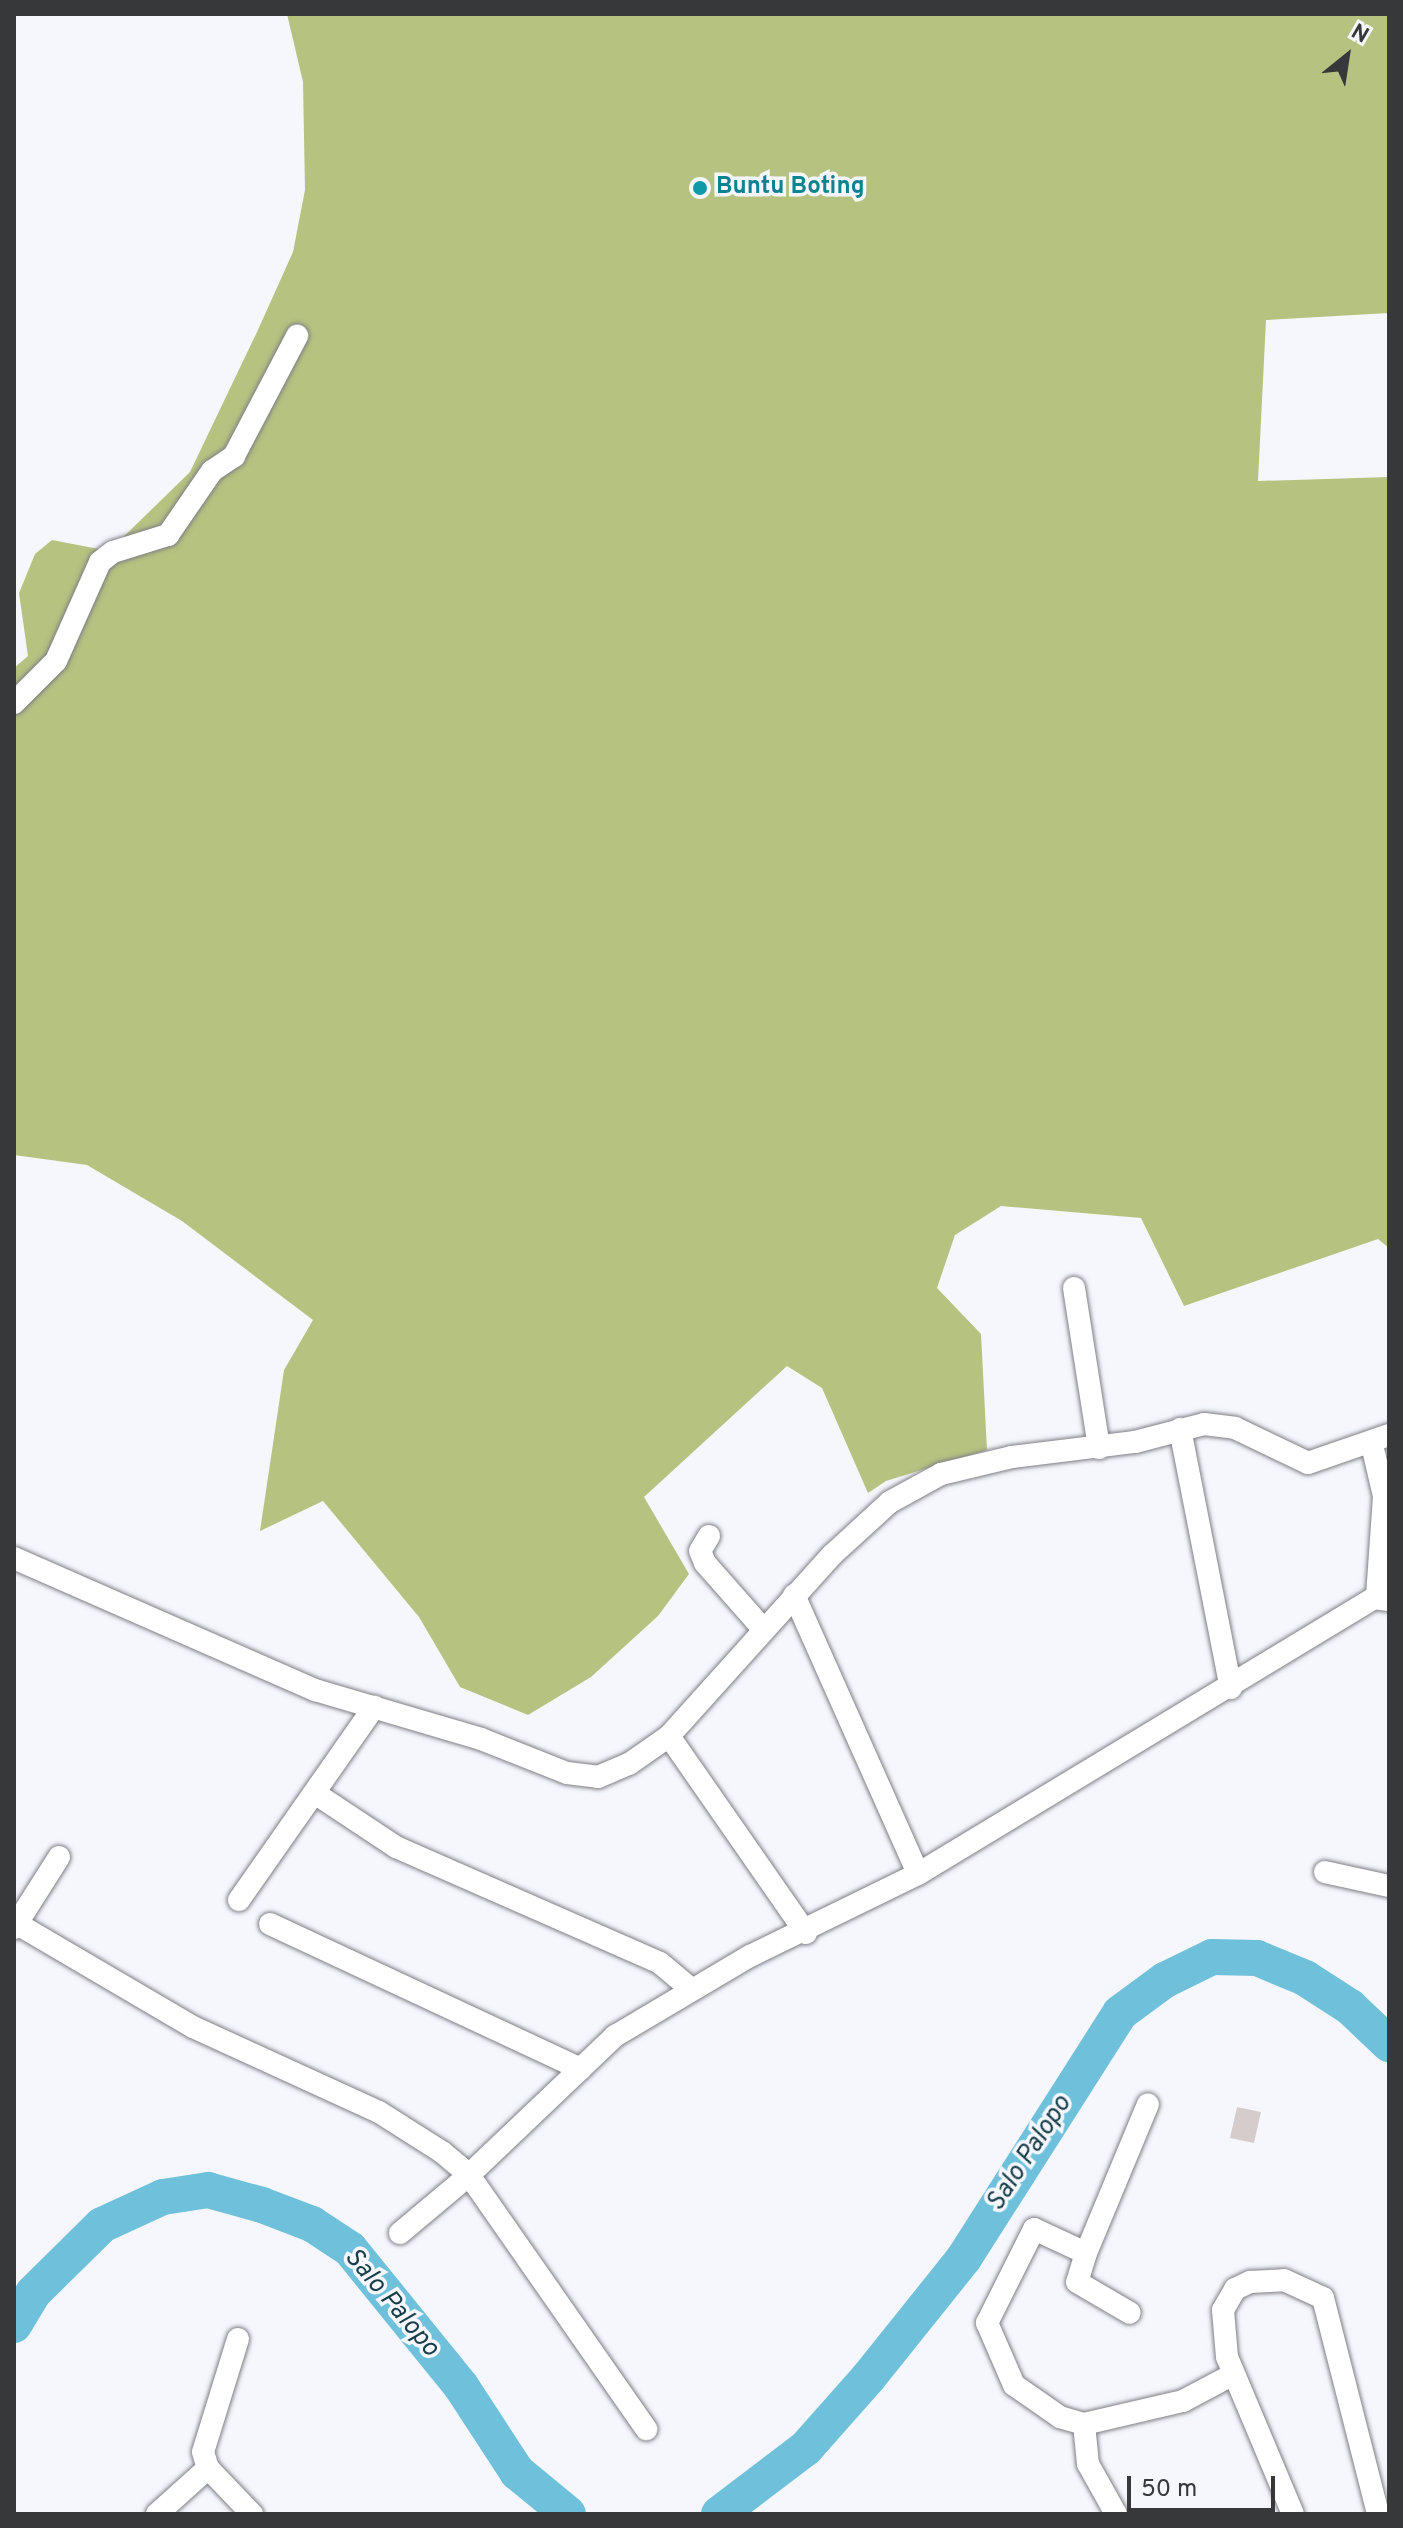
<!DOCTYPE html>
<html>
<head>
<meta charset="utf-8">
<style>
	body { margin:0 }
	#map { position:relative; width:1403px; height:2528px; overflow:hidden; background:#f5f7fd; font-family:Overpass,sans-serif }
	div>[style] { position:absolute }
	.forest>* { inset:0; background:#b6c280 }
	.river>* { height:36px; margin:-18px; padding:0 18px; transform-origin:18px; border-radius:18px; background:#6fc1db }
	.building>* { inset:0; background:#d5cdcc }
	.roads { filter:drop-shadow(0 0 2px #7d7f84) drop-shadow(0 0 2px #7d7f84) }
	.minor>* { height:22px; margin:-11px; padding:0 11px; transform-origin:11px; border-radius:11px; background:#fff }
	.dots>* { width:22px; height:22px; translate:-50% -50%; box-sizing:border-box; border:4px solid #f5f7fd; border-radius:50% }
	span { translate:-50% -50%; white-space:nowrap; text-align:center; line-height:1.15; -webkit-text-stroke:7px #f5f7fd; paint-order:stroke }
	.culture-label { font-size:24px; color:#0d838f; font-weight:700 }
	.left { translate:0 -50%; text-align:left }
	.water-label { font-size:26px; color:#173d49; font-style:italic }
	.frame { position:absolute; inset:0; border:16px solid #37383a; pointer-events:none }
	.north { position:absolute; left:1307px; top:16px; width:80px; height:80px; -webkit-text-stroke:6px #f5f7fd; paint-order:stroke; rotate:30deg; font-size:22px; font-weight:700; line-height:32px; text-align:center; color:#37383a }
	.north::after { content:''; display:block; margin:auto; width:28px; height:36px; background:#37383a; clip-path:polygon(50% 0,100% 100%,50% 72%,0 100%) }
	.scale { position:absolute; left:1127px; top:2476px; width:148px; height:36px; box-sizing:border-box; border:4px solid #37383a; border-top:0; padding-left:10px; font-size:24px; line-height:28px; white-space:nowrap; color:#37383a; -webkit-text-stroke:6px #f5f7fd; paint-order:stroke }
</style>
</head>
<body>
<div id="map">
	<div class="forest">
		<div style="clip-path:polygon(287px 14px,1389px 14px,1389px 313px,1266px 320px,1258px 481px,1389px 477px,1389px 1248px,1378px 1239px,1184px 1306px,1141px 1218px,1001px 1206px,955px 1235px,937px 1288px,981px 1334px,987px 1450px,886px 1481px,868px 1493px,822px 1388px,787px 1366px,644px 1497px,689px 1574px,658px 1616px,591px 1677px,528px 1715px,460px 1687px,419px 1617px,323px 1501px,260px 1531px,284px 1370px,313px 1320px,182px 1221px,87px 1165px,14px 1155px,14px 668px,28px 656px,19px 593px,35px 554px,52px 540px,109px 551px,190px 472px,257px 332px,293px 252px,305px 190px,303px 82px)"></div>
	</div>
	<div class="river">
		<div style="left:14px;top:2325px;width:37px;rotate:-59deg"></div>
		<div style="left:33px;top:2293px;width:97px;rotate:-44.6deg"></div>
		<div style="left:102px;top:2225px;width:67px;rotate:-24.7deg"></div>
		<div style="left:163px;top:2197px;width:46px;rotate:-8.8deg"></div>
		<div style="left:208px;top:2190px;width:56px;rotate:15.5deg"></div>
		<div style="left:262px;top:2205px;width:53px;rotate:20.8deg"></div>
		<div style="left:312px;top:2224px;width:45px;rotate:33.3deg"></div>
		<div style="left:350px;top:2249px;width:176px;rotate:51deg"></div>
		<div style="left:461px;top:2386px;width:103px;rotate:56.9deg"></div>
		<div style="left:517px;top:2472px;width:66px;rotate:39.5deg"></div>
		<div style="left:719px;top:2514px;width:109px;rotate:-37.2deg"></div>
		<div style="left:806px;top:2448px;width:94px;rotate:-48.5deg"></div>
		<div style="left:868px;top:2378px;width:154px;rotate:-51.3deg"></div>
		<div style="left:964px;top:2258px;width:290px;rotate:-57.5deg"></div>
		<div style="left:1120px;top:2013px;width:56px;rotate:-36.3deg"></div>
		<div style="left:1165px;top:1980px;width:52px;rotate:-26.1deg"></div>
		<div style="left:1212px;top:1957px;width:45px;rotate:1.3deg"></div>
		<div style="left:1257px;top:1958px;width:52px;rotate:22.6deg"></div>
		<div style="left:1305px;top:1978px;width:54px;rotate:32.8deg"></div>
		<div style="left:1350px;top:2007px;width:54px;rotate:43.5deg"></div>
	</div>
	<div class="building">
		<div style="clip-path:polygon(1237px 2107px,1261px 2112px,1254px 2143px,1230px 2138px)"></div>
	</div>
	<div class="roads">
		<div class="minor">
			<div style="left:14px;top:703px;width:59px;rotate:-45deg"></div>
			<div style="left:56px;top:661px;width:108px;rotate:-66deg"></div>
			<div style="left:100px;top:562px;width:16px;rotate:-38deg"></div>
			<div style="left:113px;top:552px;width:58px;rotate:-17.2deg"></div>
			<div style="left:168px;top:535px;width:78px;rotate:-55.5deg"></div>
			<div style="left:212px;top:471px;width:27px;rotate:-34deg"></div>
			<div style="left:234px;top:456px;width:136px;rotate:-62.3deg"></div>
			<div style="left:1074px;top:1288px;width:162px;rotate:81.1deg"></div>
			<div style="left:1180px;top:1429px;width:264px;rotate:78.9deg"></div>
			<div style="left:1372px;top:1445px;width:52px;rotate:76.8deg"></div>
			<div style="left:1384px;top:1496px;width:101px;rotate:94deg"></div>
			<div style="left:709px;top:1536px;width:17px;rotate:121deg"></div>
			<div style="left:700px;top:1551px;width:13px;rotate:67deg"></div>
			<div style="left:705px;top:1563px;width:88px;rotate:48.7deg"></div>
			<div style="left:14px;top:1558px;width:329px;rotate:23.7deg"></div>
			<div style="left:315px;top:1690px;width:173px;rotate:16.4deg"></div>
			<div style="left:481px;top:1739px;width:92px;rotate:21.6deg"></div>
			<div style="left:567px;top:1773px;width:31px;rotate:7deg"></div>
			<div style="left:598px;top:1777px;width:34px;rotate:-23deg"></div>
			<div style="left:629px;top:1764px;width:49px;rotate:-35deg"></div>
			<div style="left:669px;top:1736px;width:244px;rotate:-48deg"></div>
			<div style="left:832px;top:1555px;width:79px;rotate:-42.4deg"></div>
			<div style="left:890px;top:1502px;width:58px;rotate:-28.8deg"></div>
			<div style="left:941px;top:1474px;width:73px;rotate:-13.5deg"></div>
			<div style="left:1012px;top:1457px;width:124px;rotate:-7deg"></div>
			<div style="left:1135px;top:1442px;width:71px;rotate:-14.6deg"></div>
			<div style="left:1204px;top:1424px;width:31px;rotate:7deg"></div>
			<div style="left:1235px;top:1428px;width:81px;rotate:25.6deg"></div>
			<div style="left:1308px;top:1463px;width:86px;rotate:-19.1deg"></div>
			<div style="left:794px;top:1595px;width:305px;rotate:66deg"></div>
			<div style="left:669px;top:1736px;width:240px;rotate:55.2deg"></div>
			<div style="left:316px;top:1794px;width:96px;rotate:33.5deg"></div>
			<div style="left:396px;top:1847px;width:288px;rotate:23.7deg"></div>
			<div style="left:660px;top:1963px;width:40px;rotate:40deg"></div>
			<div style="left:1325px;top:1872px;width:66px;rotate:12.3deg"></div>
			<div style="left:239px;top:1900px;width:236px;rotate:-55deg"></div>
			<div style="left:14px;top:1922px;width:208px;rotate:30.4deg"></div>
			<div style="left:193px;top:2027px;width:205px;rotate:24.6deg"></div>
			<div style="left:379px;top:2112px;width:75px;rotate:32.4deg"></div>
			<div style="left:442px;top:2152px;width:35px;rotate:40deg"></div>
			<div style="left:469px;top:2175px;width:310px;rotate:55.1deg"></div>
			<div style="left:270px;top:1924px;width:343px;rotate:25deg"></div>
			<div style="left:14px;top:1928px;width:84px;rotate:-57.6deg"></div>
			<div style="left:400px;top:2233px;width:90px;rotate:-40deg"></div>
			<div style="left:469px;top:2175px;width:202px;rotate:-43.6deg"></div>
			<div style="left:615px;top:2036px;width:157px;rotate:-30.7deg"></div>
			<div style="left:750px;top:1956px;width:187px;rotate:-26deg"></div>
			<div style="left:918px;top:1874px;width:533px;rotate:-31.18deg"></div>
			<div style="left:1374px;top:1598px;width:15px;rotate:8deg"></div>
			<div style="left:1086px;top:2253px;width:30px;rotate:107deg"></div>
			<div style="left:1077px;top:2282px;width:61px;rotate:30.3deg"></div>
			<div style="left:238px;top:2339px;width:118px;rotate:107.2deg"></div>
			<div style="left:203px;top:2452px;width:17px;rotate:73deg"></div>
			<div style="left:208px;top:2468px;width:64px;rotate:46.3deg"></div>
			<div style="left:1084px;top:2424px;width:102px;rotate:-13.1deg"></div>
			<div style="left:1183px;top:2401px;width:53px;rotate:-28deg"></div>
			<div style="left:157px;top:2514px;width:69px;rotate:-42deg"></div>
			<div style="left:1116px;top:2514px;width:57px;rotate:-119.2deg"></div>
			<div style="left:1088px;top:2464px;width:40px;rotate:-95.7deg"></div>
			<div style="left:1084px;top:2424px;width:25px;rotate:-164deg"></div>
			<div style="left:1060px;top:2417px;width:56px;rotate:-145.2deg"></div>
			<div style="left:1014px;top:2385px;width:68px;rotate:-113.5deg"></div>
			<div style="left:987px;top:2323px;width:105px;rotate:-63.4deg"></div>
			<div style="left:1034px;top:2229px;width:57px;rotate:24.8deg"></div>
			<div style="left:1086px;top:2253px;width:161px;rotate:-67.4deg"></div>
			<div style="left:1293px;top:2514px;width:170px;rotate:-112.8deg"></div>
			<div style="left:1227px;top:2357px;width:47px;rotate:-94.9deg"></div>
			<div style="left:1223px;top:2310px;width:24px;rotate:-60deg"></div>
			<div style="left:1235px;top:2289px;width:17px;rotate:-25deg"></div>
			<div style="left:1250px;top:2282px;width:34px;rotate:-3deg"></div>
			<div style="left:1284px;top:2280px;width:43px;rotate:24.8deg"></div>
			<div style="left:1323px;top:2298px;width:223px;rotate:75.7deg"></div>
		</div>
	</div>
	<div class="dots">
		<div style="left:700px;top:188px;background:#0f9aa8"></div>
	</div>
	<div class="culture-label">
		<span class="left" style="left:716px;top:188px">Buntu Boting</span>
	</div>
	<div class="water-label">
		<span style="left:1030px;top:2154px;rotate:-57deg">Salo Palopo</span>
		<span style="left:391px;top:2303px;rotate:50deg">Salo Palopo</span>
	</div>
	<div class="frame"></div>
	<div class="north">N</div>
	<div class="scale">50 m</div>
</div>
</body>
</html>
